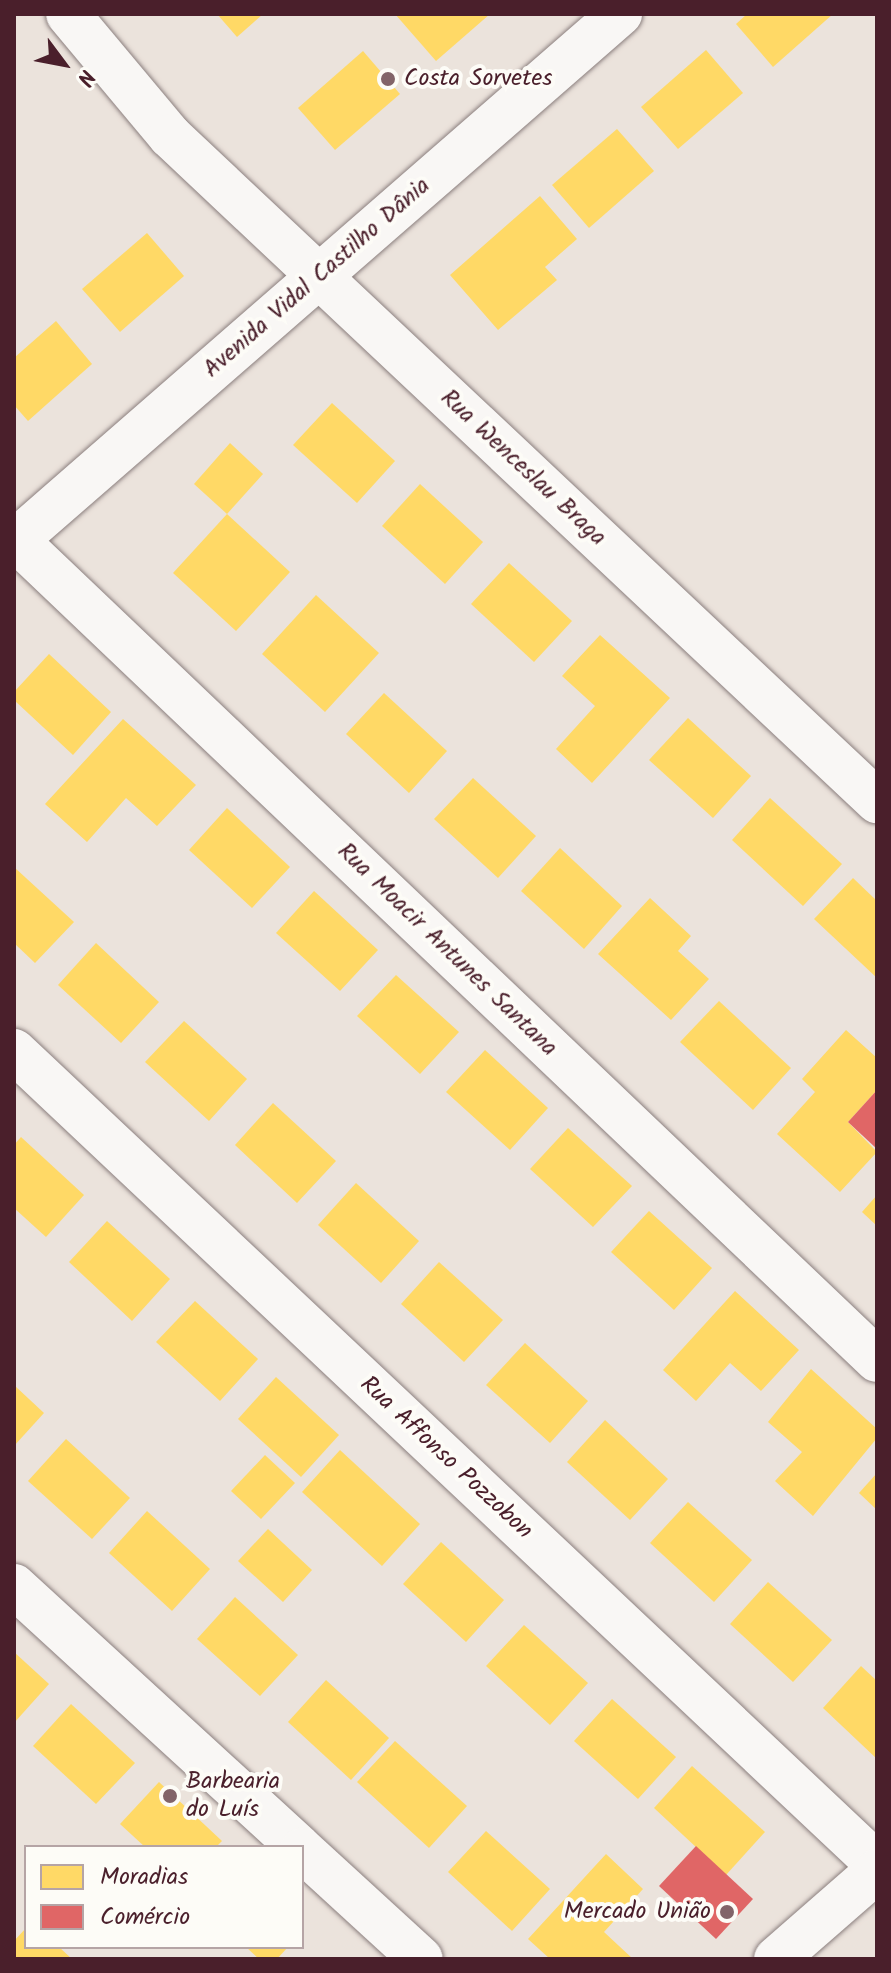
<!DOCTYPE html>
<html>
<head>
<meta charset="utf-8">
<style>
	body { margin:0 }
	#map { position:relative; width:891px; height:1973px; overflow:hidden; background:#ebe3dc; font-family:Kalam,sans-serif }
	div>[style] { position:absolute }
	.homes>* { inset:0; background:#ffd966 }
	.shops>* { inset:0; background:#e06666 }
	.roads { filter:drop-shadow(0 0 2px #8b7f7e) drop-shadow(0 0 2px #8b7f7e) }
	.minor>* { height:44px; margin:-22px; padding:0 22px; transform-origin:22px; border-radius:22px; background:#f9f7f5 }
	.dots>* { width:22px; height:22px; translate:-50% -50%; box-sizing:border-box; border:4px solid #fdfcf7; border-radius:50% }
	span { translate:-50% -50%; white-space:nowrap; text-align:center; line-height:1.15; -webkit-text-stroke:8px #fdfcf7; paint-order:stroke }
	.poi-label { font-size:24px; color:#4a1f2b }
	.left { translate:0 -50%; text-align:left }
	.right { translate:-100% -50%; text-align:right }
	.street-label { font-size:24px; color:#4a1f2b }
	.frame { position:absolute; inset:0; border:16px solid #4a1f2b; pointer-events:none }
	.legend { position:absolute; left:24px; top:1845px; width:280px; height:104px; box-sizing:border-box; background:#fdfcf7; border:2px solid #b5a4a5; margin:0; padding:10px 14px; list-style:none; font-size:24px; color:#4a1f2b }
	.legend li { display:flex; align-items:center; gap:16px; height:40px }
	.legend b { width:40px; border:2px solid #b5a4a5 }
	.north { position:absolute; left:24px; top:24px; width:80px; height:80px; -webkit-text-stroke:6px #fdfcf7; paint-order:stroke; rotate:122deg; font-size:22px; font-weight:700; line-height:32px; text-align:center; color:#4a1f2b }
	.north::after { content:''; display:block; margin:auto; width:28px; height:36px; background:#4a1f2b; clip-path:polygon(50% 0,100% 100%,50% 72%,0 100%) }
</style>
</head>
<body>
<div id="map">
	<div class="homes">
		<div style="clip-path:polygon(217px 14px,263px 14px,237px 37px)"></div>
		<div style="clip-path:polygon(395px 14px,490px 14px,436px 61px)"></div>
		<div style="clip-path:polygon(747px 14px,833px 14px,773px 67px,736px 24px)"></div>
		<div style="clip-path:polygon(706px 50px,743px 93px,678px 149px,641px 107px)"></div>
		<div style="clip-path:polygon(363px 51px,400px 94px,335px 150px,298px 108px)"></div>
		<div style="clip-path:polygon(617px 129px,654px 171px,589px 228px,552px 185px)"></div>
		<div style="clip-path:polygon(540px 196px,577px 239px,545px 267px,557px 280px,498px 330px,450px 275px)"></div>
		<div style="clip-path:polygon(147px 233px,184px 276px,120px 332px,82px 289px)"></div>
		<div style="clip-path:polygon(56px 321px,92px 364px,28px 421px,14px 405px,14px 358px)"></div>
		<div style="clip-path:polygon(332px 403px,395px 461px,357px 503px,293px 445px)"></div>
		<div style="clip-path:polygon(230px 443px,263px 474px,227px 514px,194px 484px)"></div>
		<div style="clip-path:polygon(420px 484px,483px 542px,445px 584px,382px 526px)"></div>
		<div style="clip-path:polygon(227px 514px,290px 572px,236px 631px,173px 573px)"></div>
		<div style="clip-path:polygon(509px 563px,572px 621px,534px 662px,471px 604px)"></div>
		<div style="clip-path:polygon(316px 595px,379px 653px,325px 712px,262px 654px)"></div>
		<div style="clip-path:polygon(600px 635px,670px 698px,592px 783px,556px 749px,595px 706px,562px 676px)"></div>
		<div style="clip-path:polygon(49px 654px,111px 712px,73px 755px,14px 700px,14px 692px)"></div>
		<div style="clip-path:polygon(384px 693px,447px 751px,409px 793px,346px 734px)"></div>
		<div style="clip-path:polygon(688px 718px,751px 776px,713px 818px,649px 760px)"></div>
		<div style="clip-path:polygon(123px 719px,196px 785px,157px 826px,126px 798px,87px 842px,45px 804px)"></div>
		<div style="clip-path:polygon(473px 778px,536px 836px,498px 878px,434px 819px)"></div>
		<div style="clip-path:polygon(770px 798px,842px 864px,803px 906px,732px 840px)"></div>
		<div style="clip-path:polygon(227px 808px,290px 867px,252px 908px,189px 850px)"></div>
		<div style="clip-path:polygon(560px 848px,622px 906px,584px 949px,521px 891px)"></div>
		<div style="clip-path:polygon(14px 867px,74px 922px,35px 963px,14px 943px)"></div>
		<div style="clip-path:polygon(853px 878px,877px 901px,877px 978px,814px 919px)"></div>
		<div style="clip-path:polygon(314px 891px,378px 950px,340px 991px,276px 933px)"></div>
		<div style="clip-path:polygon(650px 898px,691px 936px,678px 951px,709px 979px,671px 1020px,598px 954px)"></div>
		<div style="clip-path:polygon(96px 943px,159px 1002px,121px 1043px,58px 985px)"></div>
		<div style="clip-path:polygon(396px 975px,459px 1032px,420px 1074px,357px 1016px)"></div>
		<div style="clip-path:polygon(719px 1001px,791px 1068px,753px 1110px,680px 1042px)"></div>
		<div style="clip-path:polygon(184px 1021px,247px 1079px,209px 1121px,145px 1062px)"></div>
		<div style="clip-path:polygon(846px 1030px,877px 1058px,877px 1090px,848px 1122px,877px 1152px,840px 1192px,777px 1134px,815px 1092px,802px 1079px)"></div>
		<div style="clip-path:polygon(485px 1050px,548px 1108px,510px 1150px,446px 1092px)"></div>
		<div style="clip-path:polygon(273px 1103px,336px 1161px,297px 1203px,235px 1145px)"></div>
		<div style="clip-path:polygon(568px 1128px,632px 1186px,593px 1227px,530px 1169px)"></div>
		<div style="clip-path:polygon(21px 1137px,84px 1195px,46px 1237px,14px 1208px,14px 1145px)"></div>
		<div style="clip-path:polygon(356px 1183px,419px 1241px,381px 1283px,318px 1225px)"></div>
		<div style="clip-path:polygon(877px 1195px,877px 1226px,862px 1212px)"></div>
		<div style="clip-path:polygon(649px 1211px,712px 1268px,674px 1310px,611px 1252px)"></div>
		<div style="clip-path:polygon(107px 1221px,170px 1279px,132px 1321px,69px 1262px)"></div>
		<div style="clip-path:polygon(439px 1262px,503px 1320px,464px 1362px,401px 1304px)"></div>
		<div style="clip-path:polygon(735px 1291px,799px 1350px,761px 1391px,730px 1363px,696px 1401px,663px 1370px)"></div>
		<div style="clip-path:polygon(195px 1301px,258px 1359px,220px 1401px,156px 1342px)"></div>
		<div style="clip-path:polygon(525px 1343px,588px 1401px,550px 1443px,486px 1385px)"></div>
		<div style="clip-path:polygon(811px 1369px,877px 1429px,877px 1438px,813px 1516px,775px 1481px,802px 1452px,768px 1422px)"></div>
		<div style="clip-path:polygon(276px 1377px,339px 1435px,301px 1477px,238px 1419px)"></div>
		<div style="clip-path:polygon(14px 1385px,44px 1413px,14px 1446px)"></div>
		<div style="clip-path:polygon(605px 1420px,668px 1479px,630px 1520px,567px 1462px)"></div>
		<div style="clip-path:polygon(66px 1439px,130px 1498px,92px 1539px,28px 1481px)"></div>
		<div style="clip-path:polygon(340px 1450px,420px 1524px,382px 1566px,302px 1492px)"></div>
		<div style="clip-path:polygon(265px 1455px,295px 1483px,261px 1519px,231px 1491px)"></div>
		<div style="clip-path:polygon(877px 1473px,877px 1510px,859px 1493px)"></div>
		<div style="clip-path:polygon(688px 1502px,752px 1560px,714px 1602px,650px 1543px)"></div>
		<div style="clip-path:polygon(147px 1511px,210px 1569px,172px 1611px,109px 1553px)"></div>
		<div style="clip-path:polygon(268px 1529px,312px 1570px,283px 1602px,238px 1561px)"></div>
		<div style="clip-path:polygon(441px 1542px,504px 1600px,466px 1642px,403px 1584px)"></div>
		<div style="clip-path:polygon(768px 1582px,832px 1640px,793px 1682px,730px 1624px)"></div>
		<div style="clip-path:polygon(235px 1597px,298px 1655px,260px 1696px,197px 1639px)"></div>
		<div style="clip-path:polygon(524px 1625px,588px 1683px,550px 1725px,486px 1666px)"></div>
		<div style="clip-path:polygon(14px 1652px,49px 1684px,14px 1723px)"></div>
		<div style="clip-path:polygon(861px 1666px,877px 1681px,877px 1759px,823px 1708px)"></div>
		<div style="clip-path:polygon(326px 1680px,389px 1738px,351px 1780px,288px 1722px)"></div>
		<div style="clip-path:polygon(612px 1699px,676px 1757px,638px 1799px,574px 1741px)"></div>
		<div style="clip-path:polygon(71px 1704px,135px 1763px,96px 1804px,33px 1746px)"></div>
		<div style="clip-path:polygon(395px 1741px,467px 1806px,429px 1848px,357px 1782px)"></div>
		<div style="clip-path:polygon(692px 1766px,765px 1832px,726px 1875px,654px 1808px)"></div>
		<div style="clip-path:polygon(159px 1782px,222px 1841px,216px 1847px,145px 1847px,120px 1824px)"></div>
		<div style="clip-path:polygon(486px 1831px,550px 1889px,512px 1931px,448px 1872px)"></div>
		<div style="clip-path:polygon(606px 1854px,643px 1889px,604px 1932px,633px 1959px,550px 1959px,528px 1939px)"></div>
		<div style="clip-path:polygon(26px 1928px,26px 1947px,59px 1947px,72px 1959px,14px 1959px,14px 1941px)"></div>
		<div style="clip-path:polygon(246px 1947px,288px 1947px,277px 1959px,259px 1959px)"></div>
	</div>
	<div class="shops">
		<div style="clip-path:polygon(877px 1090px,877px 1149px,848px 1122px)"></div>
		<div style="clip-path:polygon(696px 1846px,753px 1899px,716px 1939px,659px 1886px)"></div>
	</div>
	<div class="roads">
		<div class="minor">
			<div style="left:68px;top:14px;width:159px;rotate:50.1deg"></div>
			<div style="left:170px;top:136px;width:971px;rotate:43.25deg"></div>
			<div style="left:16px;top:540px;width:1189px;rotate:43.6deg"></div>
			<div style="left:14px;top:542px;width:804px;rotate:-41.07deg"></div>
			<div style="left:14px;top:1051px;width:1186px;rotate:43.29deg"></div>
			<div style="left:14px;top:1586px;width:386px;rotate:42.5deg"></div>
			<div style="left:302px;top:1850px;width:161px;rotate:42.5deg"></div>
			<div style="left:776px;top:1959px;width:134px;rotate:-41.1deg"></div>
		</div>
	</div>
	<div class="dots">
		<div style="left:388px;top:79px;background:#826469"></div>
		<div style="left:170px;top:1796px;background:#826469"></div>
		<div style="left:727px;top:1912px;background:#826469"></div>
	</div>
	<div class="poi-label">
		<span class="left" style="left:404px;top:79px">Costa Sorvetes</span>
		<span class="left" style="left:186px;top:1796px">Barbearia<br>do Luís</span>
		<span class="right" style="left:711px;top:1912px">Mercado União</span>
	</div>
	<div class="street-label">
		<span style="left:317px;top:278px;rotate:-41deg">Avenida Vidal Castilho Dânia</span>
		<span style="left:523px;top:468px;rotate:43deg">Rua Wenceslau Braga</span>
		<span style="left:447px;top:950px;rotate:44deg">Rua Moacir Antunes Santana</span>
		<span style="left:446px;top:1458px;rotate:43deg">Rua Affonso Pozzobon</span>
	</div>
	<div class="frame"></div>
	<ul class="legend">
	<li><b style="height:22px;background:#ffd966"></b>Moradias</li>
	<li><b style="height:22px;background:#e06666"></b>Comércio</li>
	</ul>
	<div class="north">N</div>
</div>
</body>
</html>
